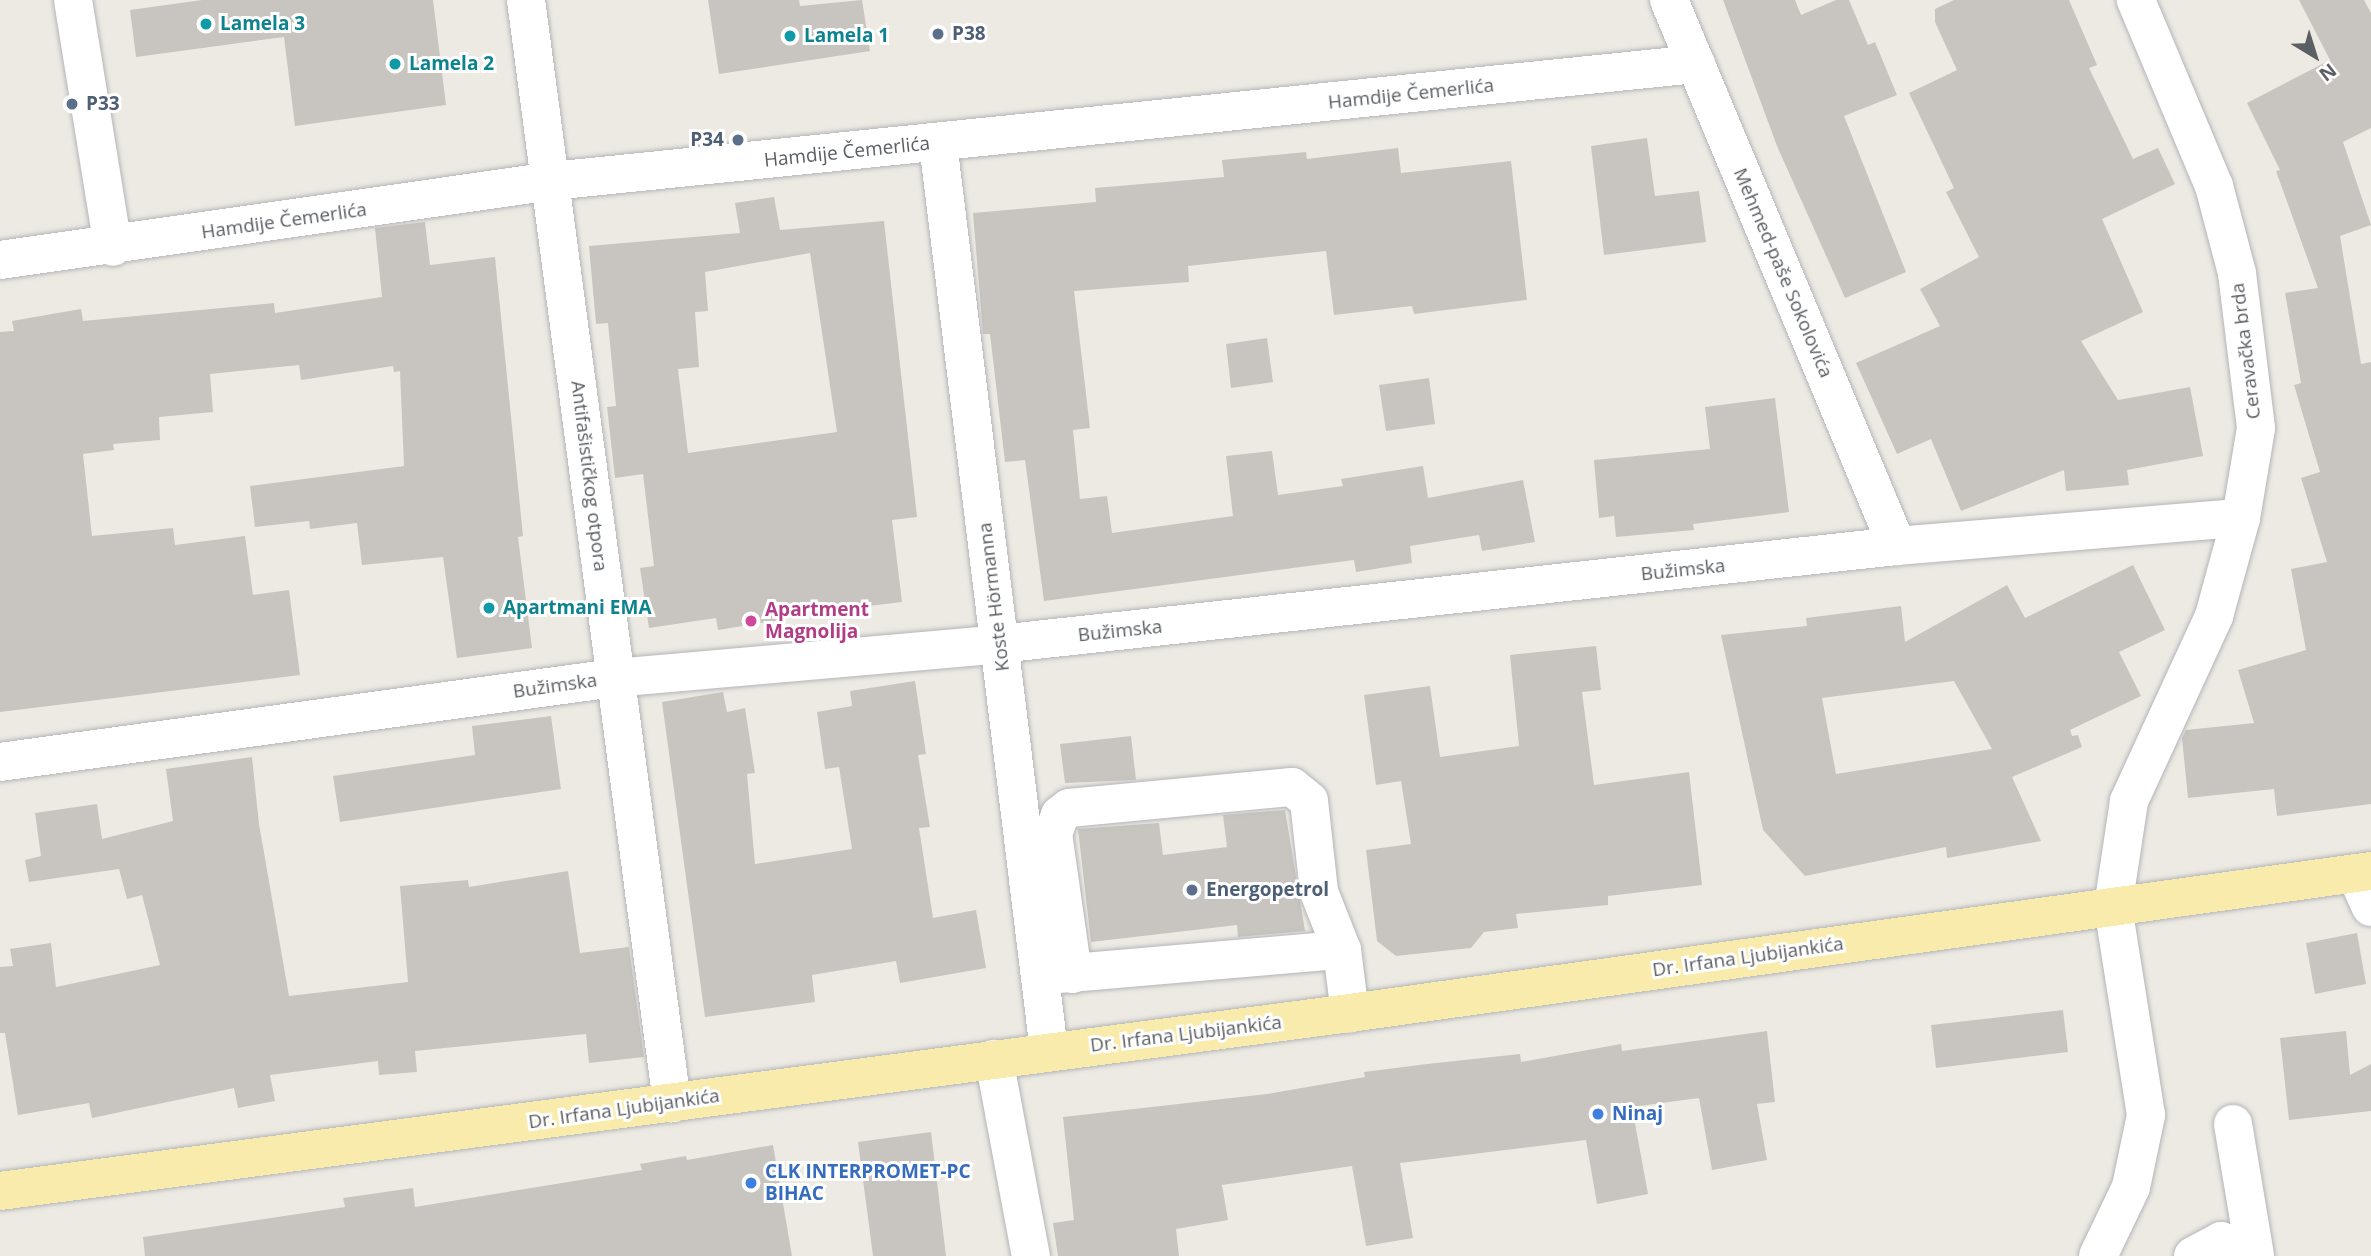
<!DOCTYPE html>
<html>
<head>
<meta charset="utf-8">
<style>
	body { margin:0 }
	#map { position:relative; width:2371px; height:1256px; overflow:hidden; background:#edeae3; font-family:"Open Sans",sans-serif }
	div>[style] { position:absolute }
	.building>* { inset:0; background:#c8c5c0 }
	.roads { filter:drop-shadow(0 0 2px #b3b5b9) drop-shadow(0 0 2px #b3b5b9) }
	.minor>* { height:38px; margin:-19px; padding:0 19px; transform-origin:19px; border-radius:19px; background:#fff }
	.major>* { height:38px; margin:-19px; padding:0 19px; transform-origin:19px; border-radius:19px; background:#f9ebab }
	.dots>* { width:19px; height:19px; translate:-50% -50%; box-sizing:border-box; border:4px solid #fff; border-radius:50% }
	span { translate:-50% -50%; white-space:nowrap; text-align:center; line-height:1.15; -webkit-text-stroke:6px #fff; paint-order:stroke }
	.culture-label { font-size:19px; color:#0d838f; font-weight:700 }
	.left { translate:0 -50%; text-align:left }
	.service-label { font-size:19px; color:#4e5e75; font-weight:700 }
	.right { translate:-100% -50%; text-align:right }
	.street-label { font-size:19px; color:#5b5f63 }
	.hotel-label { font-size:19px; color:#b23c85; font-weight:700 }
	.shop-label { font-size:19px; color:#366cbe; font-weight:700 }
	.north { position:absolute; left:2280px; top:21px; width:70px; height:70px; -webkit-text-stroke:5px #fff; paint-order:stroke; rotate:142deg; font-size:19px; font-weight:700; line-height:28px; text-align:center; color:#5b5f63 }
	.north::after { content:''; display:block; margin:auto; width:24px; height:32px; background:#5b5f63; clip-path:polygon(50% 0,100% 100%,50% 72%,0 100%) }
</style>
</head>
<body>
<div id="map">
	<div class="building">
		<div style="clip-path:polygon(202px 0,433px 0,446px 105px,295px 126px,284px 37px,136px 57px,130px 10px)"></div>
		<div style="clip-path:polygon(708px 0,799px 0,800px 6px,862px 0,870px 51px,719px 74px)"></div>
		<div style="clip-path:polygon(1723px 0,1795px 0,1801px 15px,1836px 0,1849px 0,1868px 45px,1875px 42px,1897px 95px,1844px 116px,1906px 272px,1845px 298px,1777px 146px)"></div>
		<div style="clip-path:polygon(1954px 0,2069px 0,2097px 65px,2089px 68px,2133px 159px,2158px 148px,2175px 184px,2102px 219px,2143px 312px,2081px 341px,2118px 400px,2190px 387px,2203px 456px,2127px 470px,2129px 485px,2066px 491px,2064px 470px,1961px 511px,1931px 439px,1897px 454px,1856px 363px,1940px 326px,1920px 289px,1979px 257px,1946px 192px,1954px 188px,1909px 93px,1957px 70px,1935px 22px,1935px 9px)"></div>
		<div style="clip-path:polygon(2299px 0,2364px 0,2371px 13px,2371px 128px,2343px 142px,2371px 225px,2340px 236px,2361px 364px,2371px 362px,2371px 804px,2277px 816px,2274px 789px,2188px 798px,2182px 738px,2186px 730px,2254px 723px,2238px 670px,2306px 650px,2291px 569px,2327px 562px,2301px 478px,2320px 472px,2294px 385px,2301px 383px,2285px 293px,2318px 288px,2276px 171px,2280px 170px,2247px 103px,2330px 60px)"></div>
		<div style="clip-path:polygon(1647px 138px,1655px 196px,1699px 191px,1706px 242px,1604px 255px,1591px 146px)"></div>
		<div style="clip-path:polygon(1398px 148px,1401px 173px,1511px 161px,1527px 300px,1414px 314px,1412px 306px,1334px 315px,1326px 251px,1188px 266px,1189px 282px,1074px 291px,1090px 428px,1073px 430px,1080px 499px,1107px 496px,1112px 533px,1233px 516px,1226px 456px,1272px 451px,1278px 495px,1343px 486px,1341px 479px,1423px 466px,1428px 498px,1523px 480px,1535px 542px,1482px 551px,1479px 535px,1410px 546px,1412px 563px,1356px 572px,1354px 560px,1044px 601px,1025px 460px,1005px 462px,990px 334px,983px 334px,973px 213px,1096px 202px,1095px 188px,1224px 177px,1222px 160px,1306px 152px,1307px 159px)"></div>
		<div style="clip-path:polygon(evenodd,774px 197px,780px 230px,884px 221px,917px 517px,892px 520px,902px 602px,785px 616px,786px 619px,718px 630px,716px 618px,649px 628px,640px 568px,654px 566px,643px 474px,615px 478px,607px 407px,616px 406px,608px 323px,596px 324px,589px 246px,740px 233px,735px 203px,774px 197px,810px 253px,837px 432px,688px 453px,678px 369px,699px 367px,695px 312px,708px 311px,705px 272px,810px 253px)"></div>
		<div style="clip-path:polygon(425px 222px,430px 265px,495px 257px,523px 536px,518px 537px,532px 648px,457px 658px,443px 557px,362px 565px,357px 523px,310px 529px,309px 521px,255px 527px,250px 486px,404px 466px,400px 371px,394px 372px,393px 366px,301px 380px,299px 365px,210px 374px,213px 412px,159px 417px,160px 440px,113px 444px,114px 450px,83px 454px,92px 536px,173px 528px,175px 545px,245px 536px,253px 595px,289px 590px,300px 675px,0 712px,0 332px,14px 331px,12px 321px,81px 309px,83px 321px,274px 303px,275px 313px,382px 297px,375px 228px)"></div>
		<div style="clip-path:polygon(1267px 338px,1273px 382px,1231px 388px,1226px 344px)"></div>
		<div style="clip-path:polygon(1429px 378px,1435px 424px,1386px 431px,1379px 385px)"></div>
		<div style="clip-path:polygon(1775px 398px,1789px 512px,1693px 524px,1694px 530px,1616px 537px,1614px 516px,1599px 518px,1594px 460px,1710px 449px,1705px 407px)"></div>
		<div style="clip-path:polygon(evenodd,2133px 565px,2165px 630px,2119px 652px,2141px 696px,2070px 730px,2072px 736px,2078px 735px,2082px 747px,2012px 777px,2041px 841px,1947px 858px,1946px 847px,1805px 876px,1763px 830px,1721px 635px,1807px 626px,1806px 618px,1901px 606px,1905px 642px,2007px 585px,2025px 618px,2133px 565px,1954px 681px,1992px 749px,1836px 774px,1822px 698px,1954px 681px)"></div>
		<div style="clip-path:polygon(1596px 646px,1601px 690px,1582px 692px,1594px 785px,1689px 772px,1702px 885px,1608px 896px,1608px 905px,1516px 914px,1518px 928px,1484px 932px,1471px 948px,1396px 956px,1377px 941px,1366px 850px,1411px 844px,1401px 781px,1376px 785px,1364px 695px,1430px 686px,1440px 757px,1519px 746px,1510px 655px)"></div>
		<div style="clip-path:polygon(915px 681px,926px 754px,918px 755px,930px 827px,919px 828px,933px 918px,976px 910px,986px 968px,900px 983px,896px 961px,812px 975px,815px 1002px,705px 1017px,662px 702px,723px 692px,727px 712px,745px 708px,755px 773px,747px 774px,755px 864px,852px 849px,839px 767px,825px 769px,817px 712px,852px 706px,850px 691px)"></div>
		<div style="clip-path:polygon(551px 716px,561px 789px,340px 822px,333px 776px,475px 755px,472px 726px)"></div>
		<div style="clip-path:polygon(1131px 736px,1136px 780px,1065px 783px,1060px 744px)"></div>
		<div style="clip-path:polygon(252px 757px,259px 824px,289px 996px,408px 982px,400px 886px,468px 880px,469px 887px,568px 871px,580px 953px,629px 947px,644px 1057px,589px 1063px,586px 1034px,415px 1051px,417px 1072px,379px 1075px,378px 1061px,270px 1075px,275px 1101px,238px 1108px,234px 1088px,92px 1118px,89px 1103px,18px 1115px,5px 1033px,0 1033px,0 967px,13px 966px,10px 949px,51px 943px,56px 987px,160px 965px,142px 895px,127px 899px,119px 869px,29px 882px,25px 860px,41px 856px,35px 813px,97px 804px,102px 839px,173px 821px,166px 769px)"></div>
		<div style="clip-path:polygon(1285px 810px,1305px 931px,1238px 937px,1237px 925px,1091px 942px,1078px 829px,1159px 823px,1163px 855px,1227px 847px,1223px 815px)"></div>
		<div style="clip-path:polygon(2357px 933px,2366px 984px,2315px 994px,2306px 943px)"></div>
		<div style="clip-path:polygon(2063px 1010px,2068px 1052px,1936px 1068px,1931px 1025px)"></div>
		<div style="clip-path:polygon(1767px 1031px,1775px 1102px,1757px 1104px,1767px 1160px,1712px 1170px,1699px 1098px,1632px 1107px,1648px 1194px,1597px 1204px,1586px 1140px,1400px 1163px,1413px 1238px,1366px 1246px,1352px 1166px,1222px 1185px,1228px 1220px,1176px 1229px,1179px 1256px,1058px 1256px,1053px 1223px,1074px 1220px,1063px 1117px,1267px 1094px,1365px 1077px,1364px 1072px,1427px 1064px,1520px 1054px,1521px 1062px,1621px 1044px,1622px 1051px)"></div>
		<div style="clip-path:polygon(2346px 1031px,2350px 1075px,2371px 1064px,2371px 1111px,2289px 1120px,2280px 1038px)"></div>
		<div style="clip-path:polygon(931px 1132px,946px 1256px,873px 1256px,858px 1142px)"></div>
		<div style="clip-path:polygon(773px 1145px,792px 1256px,145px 1256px,143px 1237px,345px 1207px,343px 1198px,413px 1188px,415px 1207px,642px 1170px,640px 1164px,686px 1156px,687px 1160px)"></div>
	</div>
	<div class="roads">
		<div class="minor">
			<div style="left:73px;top:0;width:250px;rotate:80.8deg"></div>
			<div style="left:526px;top:0;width:1113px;rotate:82.46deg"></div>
			<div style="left:1669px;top:0;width:592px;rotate:67.34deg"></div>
			<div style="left:938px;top:143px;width:915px;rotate:83.03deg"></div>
			<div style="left:0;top:260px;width:558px;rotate:-8.14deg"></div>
			<div style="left:552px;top:181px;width:1150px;rotate:-5.84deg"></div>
			<div style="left:0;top:762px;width:620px;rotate:-7.79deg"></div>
			<div style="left:614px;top:678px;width:386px;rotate:-5deg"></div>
			<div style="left:999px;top:644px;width:903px;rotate:-6.23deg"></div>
			<div style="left:1897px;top:546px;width:345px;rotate:-4.7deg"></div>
			<div style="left:2356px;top:874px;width:36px;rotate:66deg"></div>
			<div style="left:1073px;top:974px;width:141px;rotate:-98.1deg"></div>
			<div style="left:1053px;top:834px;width:20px;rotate:-70deg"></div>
			<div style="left:1060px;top:815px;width:11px;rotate:-38deg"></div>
			<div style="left:1069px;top:808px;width:224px;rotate:-5.4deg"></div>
			<div style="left:1292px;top:787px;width:22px;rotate:39deg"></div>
			<div style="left:1309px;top:801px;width:92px;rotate:83.7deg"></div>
			<div style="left:1319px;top:892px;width:62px;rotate:68.4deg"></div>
			<div style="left:1342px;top:950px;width:64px;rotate:82.8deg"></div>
			<div style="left:1048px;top:975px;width:295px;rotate:-4.9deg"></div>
			<div style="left:994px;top:1059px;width:200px;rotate:79.4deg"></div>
			<div style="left:2233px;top:1124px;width:134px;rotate:80.5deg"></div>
			<div style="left:2098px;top:1256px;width:76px;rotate:-64.4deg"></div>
			<div style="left:2131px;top:1187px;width:74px;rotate:-78.2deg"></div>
			<div style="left:2146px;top:1115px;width:211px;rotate:-99deg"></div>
			<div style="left:2113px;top:907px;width:107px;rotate:-81.4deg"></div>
			<div style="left:2129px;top:801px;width:204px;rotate:-65.3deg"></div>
			<div style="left:2214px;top:616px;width:102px;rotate:-74.6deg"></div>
			<div style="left:2241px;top:518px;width:91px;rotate:-80.5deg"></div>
			<div style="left:2256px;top:428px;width:156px;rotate:-97deg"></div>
			<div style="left:2237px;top:273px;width:90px;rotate:-104.8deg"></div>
			<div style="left:2214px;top:186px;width:202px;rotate:-112.8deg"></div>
			<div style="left:2193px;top:1256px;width:32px;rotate:-28deg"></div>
			<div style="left:2221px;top:1241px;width:28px;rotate:32deg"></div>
		</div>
		<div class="major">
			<div style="left:0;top:1191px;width:1362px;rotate:-7.51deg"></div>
			<div style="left:1350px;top:1013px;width:1031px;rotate:-7.92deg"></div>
		</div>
	</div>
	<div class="dots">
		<div style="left:206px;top:24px;background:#0f9aa8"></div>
		<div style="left:938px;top:34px;background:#5c6f8a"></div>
		<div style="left:790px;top:36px;background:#0f9aa8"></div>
		<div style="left:395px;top:64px;background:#0f9aa8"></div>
		<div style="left:72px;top:104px;background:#5c6f8a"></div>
		<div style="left:738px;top:140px;background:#5c6f8a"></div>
		<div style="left:489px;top:608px;background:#0f9aa8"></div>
		<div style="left:751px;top:621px;background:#d1479c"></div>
		<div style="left:1192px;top:890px;background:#5c6f8a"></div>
		<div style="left:1598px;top:1114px;background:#3f7fe0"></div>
		<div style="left:751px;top:1183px;background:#3f7fe0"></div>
	</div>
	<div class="culture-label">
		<span class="left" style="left:220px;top:24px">Lamela 3</span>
		<span class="left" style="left:804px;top:36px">Lamela 1</span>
		<span class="left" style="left:409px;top:64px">Lamela 2</span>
		<span class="left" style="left:503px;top:608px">Apartmani EMA</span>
	</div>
	<div class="service-label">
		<span class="left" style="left:952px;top:34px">P38</span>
		<span class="left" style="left:86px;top:104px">P33</span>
		<span class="right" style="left:724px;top:140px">P34</span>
		<span class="left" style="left:1206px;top:890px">Energopetrol</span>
	</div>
	<div class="street-label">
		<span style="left:1411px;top:94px;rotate:-6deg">Hamdije Čemerlića</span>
		<span style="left:847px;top:152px;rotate:-6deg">Hamdije Čemerlića</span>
		<span style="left:284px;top:221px;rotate:-8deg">Hamdije Čemerlića</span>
		<span style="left:1783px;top:273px;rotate:67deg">Mehmed-paše Sokolovića</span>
		<span style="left:2246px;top:351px;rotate:-97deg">Ceravačka brda</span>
		<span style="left:589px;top:476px;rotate:83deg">Antifašističkog otpora</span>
		<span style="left:1683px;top:570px;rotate:-6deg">Bužimska</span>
		<span style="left:994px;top:597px;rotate:-97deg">Koste Hörmanna</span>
		<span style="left:1120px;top:631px;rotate:-6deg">Bužimska</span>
		<span style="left:555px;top:686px;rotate:-8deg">Bužimska</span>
		<span style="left:1748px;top:957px;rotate:-8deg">Dr. Irfana Ljubijankića</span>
		<span style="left:1186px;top:1034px;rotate:-7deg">Dr. Irfana Ljubijankića</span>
		<span style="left:624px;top:1109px;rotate:-8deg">Dr. Irfana Ljubijankića</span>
	</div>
	<div class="hotel-label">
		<span class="left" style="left:765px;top:621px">Apartment<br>Magnolija</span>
	</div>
	<div class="shop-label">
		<span class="left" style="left:1612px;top:1114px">Ninaj</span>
		<span class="left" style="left:765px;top:1183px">CLK INTERPROMET-PC<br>BIHAC</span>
	</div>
	<div class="north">N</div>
</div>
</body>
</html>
